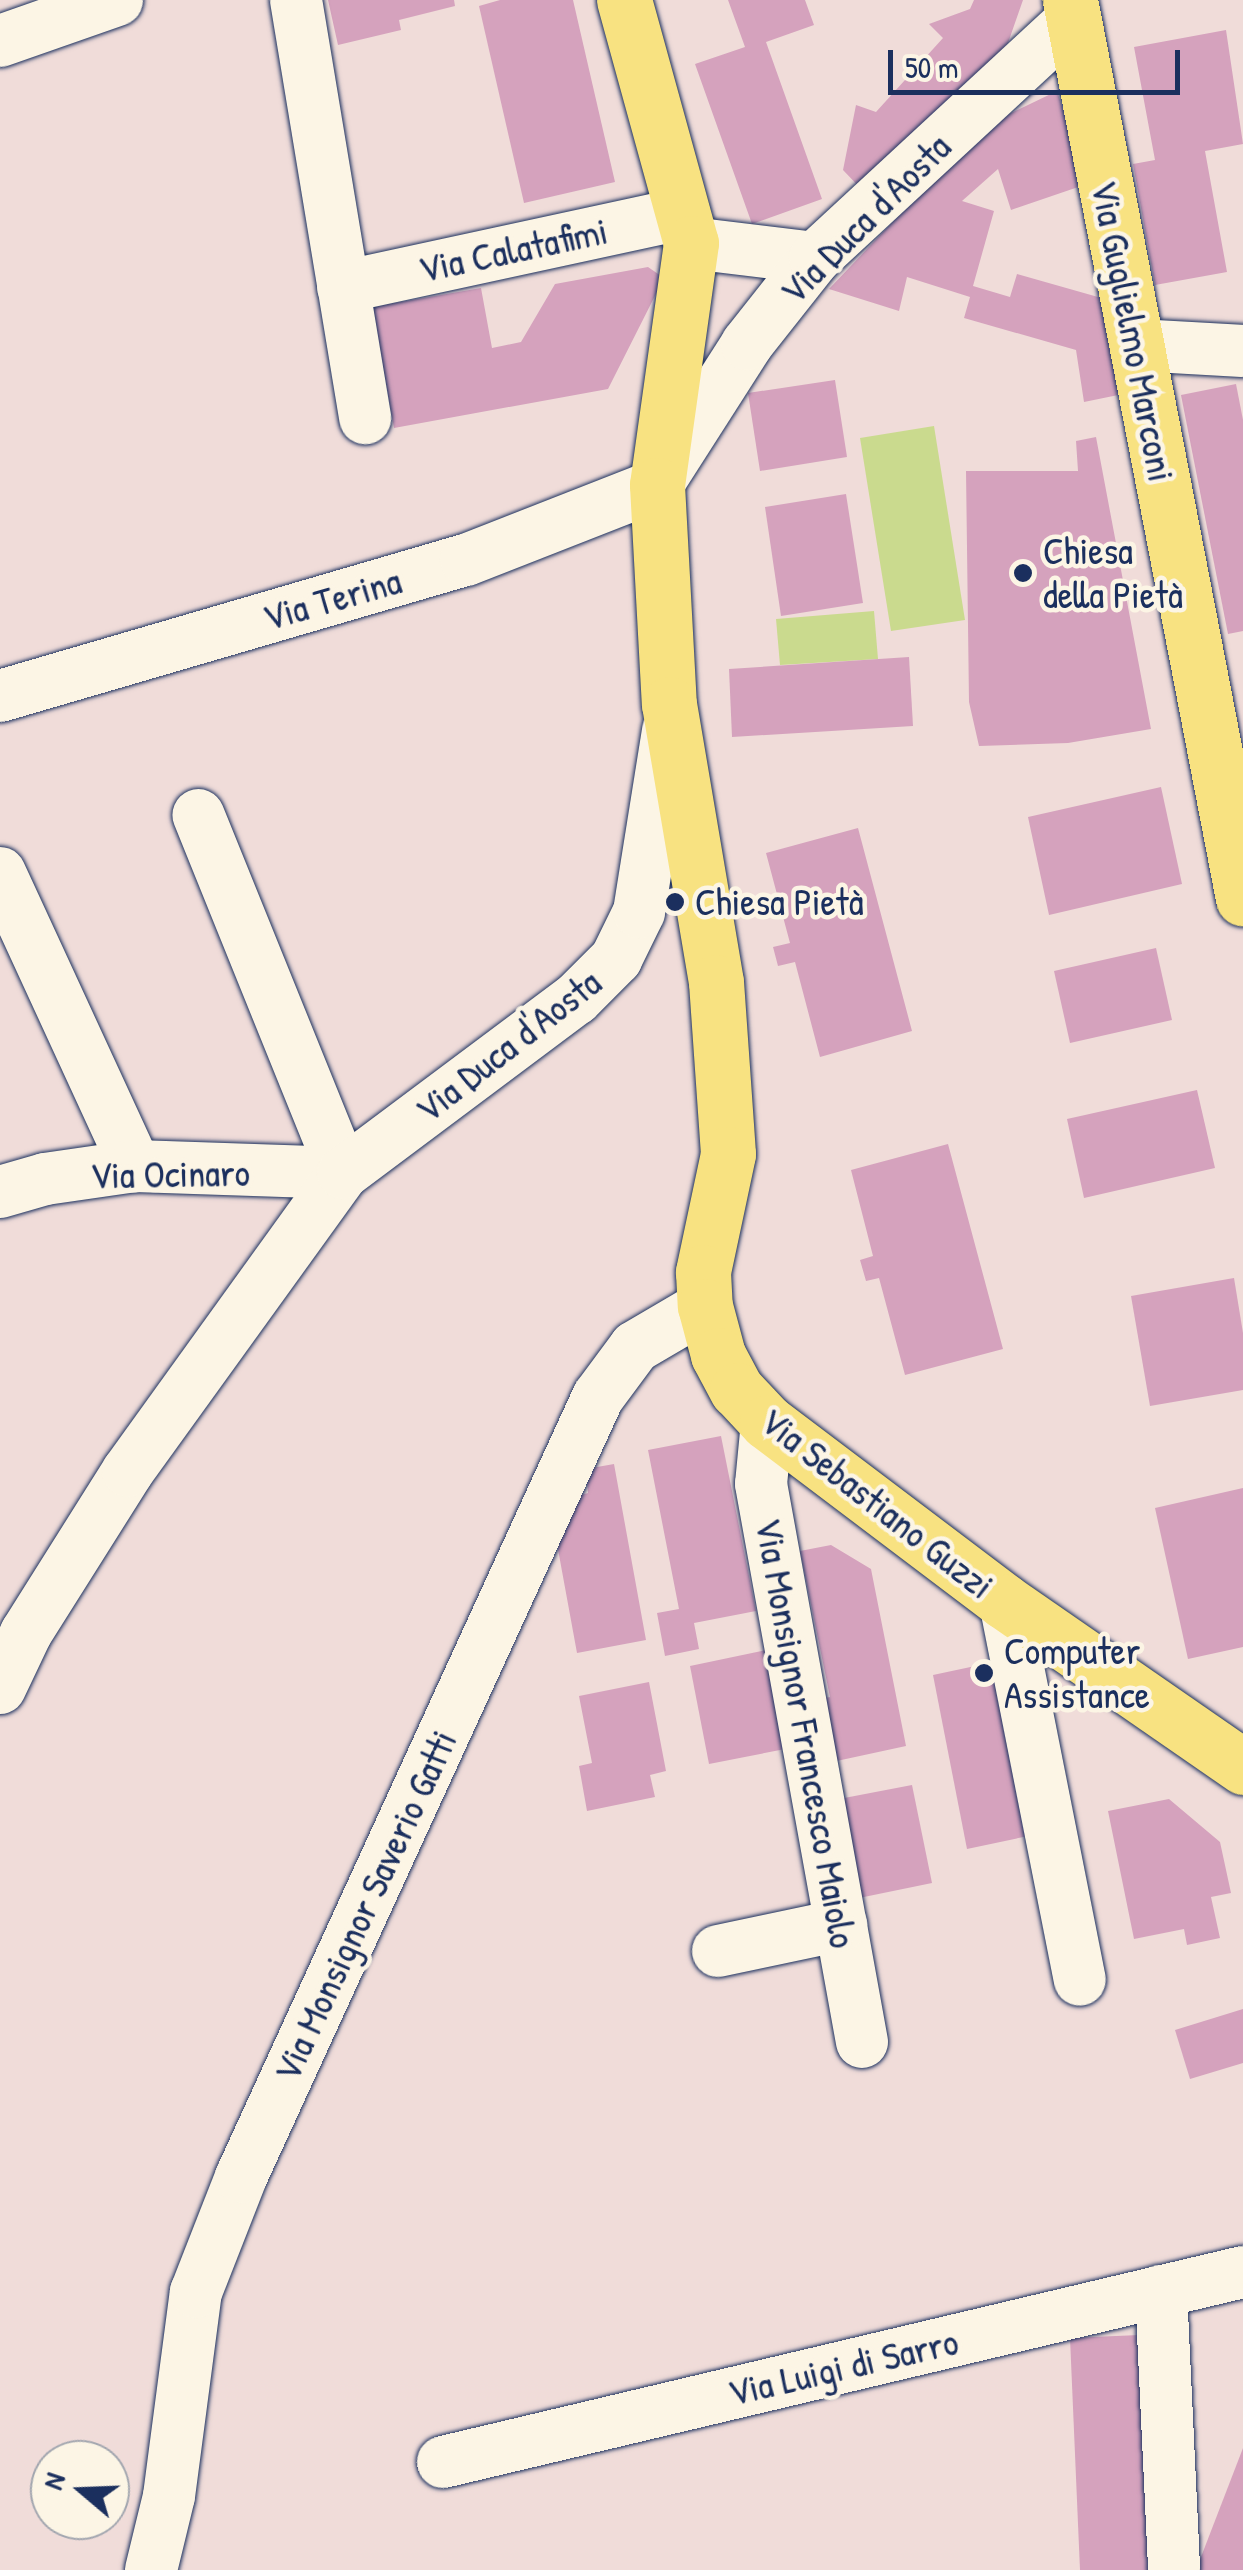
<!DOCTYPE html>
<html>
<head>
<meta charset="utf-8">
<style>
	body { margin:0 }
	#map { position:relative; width:1243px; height:2570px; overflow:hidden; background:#f0dcd9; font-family:"Patrick Hand",sans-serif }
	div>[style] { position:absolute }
	.green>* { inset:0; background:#cada8e }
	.building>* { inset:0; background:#d5a2bd }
	.roads { filter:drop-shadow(0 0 2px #1b2f5e) drop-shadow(0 0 2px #1b2f5e) }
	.minor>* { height:52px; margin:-26px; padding:0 26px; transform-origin:26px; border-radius:26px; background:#fcf5e5 }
	.major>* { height:55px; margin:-27.5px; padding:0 27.5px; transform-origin:27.5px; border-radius:27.5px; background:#f8e281 }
	.dots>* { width:28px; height:28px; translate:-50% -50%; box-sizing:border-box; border:5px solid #fcf5e5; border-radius:50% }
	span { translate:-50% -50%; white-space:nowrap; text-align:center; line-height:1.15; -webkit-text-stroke:9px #fcf5e5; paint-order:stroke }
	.street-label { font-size:38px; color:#1b2f5e }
	.poi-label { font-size:38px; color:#1b2f5e }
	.left { translate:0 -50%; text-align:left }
	.north { position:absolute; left:30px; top:2440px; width:100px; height:100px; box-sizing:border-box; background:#fcf5e5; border:2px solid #a2a6af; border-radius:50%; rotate:289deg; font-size:28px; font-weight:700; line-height:40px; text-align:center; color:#1b2f5e }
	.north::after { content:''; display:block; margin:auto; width:35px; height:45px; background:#1b2f5e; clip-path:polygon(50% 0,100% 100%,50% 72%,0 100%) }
	.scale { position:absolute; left:888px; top:50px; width:292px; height:45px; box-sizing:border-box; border:5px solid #1b2f5e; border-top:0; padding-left:12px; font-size:30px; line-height:35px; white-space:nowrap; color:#1b2f5e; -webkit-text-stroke:8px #fcf5e5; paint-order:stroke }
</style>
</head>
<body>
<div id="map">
	<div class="green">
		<div style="clip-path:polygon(934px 426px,965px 620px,891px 631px,860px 438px)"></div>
		<div style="clip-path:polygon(874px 611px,878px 659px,780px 665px,776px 619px)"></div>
	</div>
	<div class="building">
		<div style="clip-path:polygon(328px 0,454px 0,455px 6px,399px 20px,401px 30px,338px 45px)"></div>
		<div style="clip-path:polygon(500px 0,573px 0,615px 182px,524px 203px,479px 6px)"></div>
		<div style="clip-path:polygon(728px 0,805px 0,814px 25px,766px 42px,822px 199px,752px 224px,695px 64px,745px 47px)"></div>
		<div style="clip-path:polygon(974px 0,1023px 0,1008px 43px,866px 194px,843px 170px,856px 105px,876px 112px,943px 38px,929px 24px,970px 9px)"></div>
		<div style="clip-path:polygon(1226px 30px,1243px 144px,1205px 151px,1227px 272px,1155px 285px,1133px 164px,1155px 160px,1134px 47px)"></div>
		<div style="clip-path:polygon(1057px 91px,1087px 184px,1011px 210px,998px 169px,962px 201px,994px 211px,973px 286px,1010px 297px,1017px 274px,1105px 299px,1123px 394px,1084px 402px,1076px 350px,964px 318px,970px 297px,907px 277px,899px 311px,829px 289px,984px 126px)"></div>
		<div style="clip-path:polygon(648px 267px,664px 278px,608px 389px,394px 428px,372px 307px,481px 288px,492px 348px,521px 342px,555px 284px)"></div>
		<div style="clip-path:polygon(835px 380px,847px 457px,760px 471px,748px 393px)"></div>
		<div style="clip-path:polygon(1236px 384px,1243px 420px,1243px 631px,1228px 634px,1181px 395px)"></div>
		<div style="clip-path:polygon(1096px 437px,1151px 729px,1068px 743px,979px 746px,969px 702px,966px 471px,1078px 471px,1076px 441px)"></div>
		<div style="clip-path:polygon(846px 494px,863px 603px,781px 616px,765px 507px)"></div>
		<div style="clip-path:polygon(909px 657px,913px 726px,732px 737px,729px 669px)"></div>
		<div style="clip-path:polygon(1161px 787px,1182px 884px,1049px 915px,1028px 817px)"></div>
		<div style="clip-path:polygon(858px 828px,912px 1031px,820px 1057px,795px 962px,778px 966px,773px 947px,790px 943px,766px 853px)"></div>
		<div style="clip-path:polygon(1156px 948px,1172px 1020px,1070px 1043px,1054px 971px)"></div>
		<div style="clip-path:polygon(1197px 1090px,1215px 1168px,1084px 1198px,1067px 1119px)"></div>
		<div style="clip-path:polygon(948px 1144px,1003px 1349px,905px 1375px,879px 1278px,866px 1281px,860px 1260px,873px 1256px,851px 1170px)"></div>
		<div style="clip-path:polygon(1234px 1278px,1243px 1333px,1243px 1390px,1150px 1406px,1131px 1296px)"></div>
		<div style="clip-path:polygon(721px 1436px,756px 1611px,694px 1623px,699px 1649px,665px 1656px,657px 1613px,679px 1609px,648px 1450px)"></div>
		<div style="clip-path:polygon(614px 1464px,646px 1640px,577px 1653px,555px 1533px,568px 1499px,588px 1493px,586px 1469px)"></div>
		<div style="clip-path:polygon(1243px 1488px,1243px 1647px,1188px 1659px,1155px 1508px)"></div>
		<div style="clip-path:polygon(831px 1545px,871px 1569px,906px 1746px,832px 1762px,819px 1699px,830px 1697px,800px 1551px)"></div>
		<div style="clip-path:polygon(766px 1650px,785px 1749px,709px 1764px,690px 1666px)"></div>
		<div style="clip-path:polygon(994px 1662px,1028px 1836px,967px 1849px,933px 1675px)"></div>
		<div style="clip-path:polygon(649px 1682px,666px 1771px,650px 1775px,655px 1797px,587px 1811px,579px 1766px,592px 1763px,579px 1696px)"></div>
		<div style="clip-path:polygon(912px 1785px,932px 1883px,859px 1898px,839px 1799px)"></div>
		<div style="clip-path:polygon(1169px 1799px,1220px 1842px,1231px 1893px,1211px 1897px,1220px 1938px,1187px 1945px,1184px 1929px,1134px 1939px,1108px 1811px)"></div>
		<div style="clip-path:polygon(1243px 2009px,1243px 2063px,1190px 2079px,1175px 2030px)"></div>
		<div style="clip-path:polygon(1139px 2335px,1148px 2570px,1080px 2570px,1070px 2338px)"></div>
		<div style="clip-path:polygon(1243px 2448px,1243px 2570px,1196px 2570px)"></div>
	</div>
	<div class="roads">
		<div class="minor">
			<div style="left:296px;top:0;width:424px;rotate:80.6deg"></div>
			<div style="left:0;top:41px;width:124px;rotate:-19.3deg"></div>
			<div style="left:691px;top:243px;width:125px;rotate:6.9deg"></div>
			<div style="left:343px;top:287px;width:349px;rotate:-12.2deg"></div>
			<div style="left:1136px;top:345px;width:107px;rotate:3.2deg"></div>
			<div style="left:0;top:696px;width:485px;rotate:-16.3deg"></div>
			<div style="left:466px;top:560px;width:205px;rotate:-21.4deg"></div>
			<div style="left:657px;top:485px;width:167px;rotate:-57.4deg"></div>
			<div style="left:747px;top:344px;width:110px;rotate:-51.7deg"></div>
			<div style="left:815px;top:258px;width:350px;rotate:-42.8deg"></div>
			<div style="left:0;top:873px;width:323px;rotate:65.3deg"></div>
			<div style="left:0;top:1192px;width:47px;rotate:-16.1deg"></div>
			<div style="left:45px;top:1179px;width:91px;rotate:-8.2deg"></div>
			<div style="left:135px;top:1166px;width:208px;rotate:1.9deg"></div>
			<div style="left:343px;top:1173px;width:386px;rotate:-112deg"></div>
			<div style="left:767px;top:1422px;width:62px;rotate:95.5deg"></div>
			<div style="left:761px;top:1484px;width:567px;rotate:79.74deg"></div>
			<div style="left:1005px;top:1602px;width:385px;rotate:78.8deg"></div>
			<div style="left:0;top:1688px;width:61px;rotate:-64.7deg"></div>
			<div style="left:26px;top:1633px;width:191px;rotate:-57.8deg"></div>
			<div style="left:128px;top:1471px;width:367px;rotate:-54.2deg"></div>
			<div style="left:343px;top:1173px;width:291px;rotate:-36.8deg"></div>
			<div style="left:576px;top:999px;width:57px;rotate:-45deg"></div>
			<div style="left:616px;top:959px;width:52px;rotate:-63.9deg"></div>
			<div style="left:639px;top:912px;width:184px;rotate:-80.9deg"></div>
			<div style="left:718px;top:1951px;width:126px;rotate:-11.9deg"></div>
			<div style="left:1161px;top:2291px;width:279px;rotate:87.3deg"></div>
			<div style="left:443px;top:2462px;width:822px;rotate:-13.36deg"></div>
			<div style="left:151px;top:2570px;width:76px;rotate:-76.3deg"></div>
			<div style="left:169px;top:2496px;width:206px;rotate:-82.5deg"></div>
			<div style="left:196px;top:2292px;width:123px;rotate:-68.6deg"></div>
			<div style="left:241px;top:2177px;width:858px;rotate:-65.41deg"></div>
			<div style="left:598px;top:1397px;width:62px;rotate:-53.5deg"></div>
			<div style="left:635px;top:1347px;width:81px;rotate:-30.4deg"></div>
		</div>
		<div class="major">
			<div style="left:624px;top:0;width:252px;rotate:74.6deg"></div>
			<div style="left:691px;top:243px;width:244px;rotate:98deg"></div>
			<div style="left:657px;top:485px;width:219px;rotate:86.9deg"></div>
			<div style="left:669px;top:704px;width:282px;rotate:80.4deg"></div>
			<div style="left:716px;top:982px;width:172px;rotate:86deg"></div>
			<div style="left:728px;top:1154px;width:121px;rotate:102deg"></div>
			<div style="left:703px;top:1272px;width:34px;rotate:87deg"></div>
			<div style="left:705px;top:1306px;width:51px;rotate:75.1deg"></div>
			<div style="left:718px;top:1355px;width:40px;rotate:62deg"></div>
			<div style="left:737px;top:1390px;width:44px;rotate:46.8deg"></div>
			<div style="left:767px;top:1422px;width:298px;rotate:37.1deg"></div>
			<div style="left:1005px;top:1602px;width:290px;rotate:34.7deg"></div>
			<div style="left:1070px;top:0;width:915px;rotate:79.1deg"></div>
		</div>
	</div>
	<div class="dots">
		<div style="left:1023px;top:573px;background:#1b2f5e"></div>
		<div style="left:675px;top:902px;background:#1b2f5e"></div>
		<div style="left:984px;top:1673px;background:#1b2f5e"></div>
	</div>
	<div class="street-label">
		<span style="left:865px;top:219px;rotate:-45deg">Via Duca d'Aosta</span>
		<span style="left:513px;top:250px;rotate:-12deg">Via Calatafimi</span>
		<span style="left:1133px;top:331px;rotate:79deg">Via Guglielmo Marconi</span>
		<span style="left:332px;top:599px;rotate:-16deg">Via Terina</span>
		<span style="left:508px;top:1046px;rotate:-38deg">Via Duca d'Aosta</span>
		<span style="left:170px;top:1174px;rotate:-1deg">Via Ocinaro</span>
		<span style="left:877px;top:1503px;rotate:38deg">Via Sebastiano Guzzi</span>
		<span style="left:806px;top:1733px;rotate:80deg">Via Monsignor Francesco Maiolo</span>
		<span style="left:365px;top:1906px;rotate:-65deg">Via Monsignor Saverio Gatti</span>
		<span style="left:843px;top:2367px;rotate:-13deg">Via Luigi di Sarro</span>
	</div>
	<div class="poi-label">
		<span class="left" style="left:1043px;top:573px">Chiesa<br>della Pietà</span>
		<span class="left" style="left:695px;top:902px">Chiesa Pietà</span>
		<span class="left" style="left:1004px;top:1673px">Computer<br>Assistance</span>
	</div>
	<div class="north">N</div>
	<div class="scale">50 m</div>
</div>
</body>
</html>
